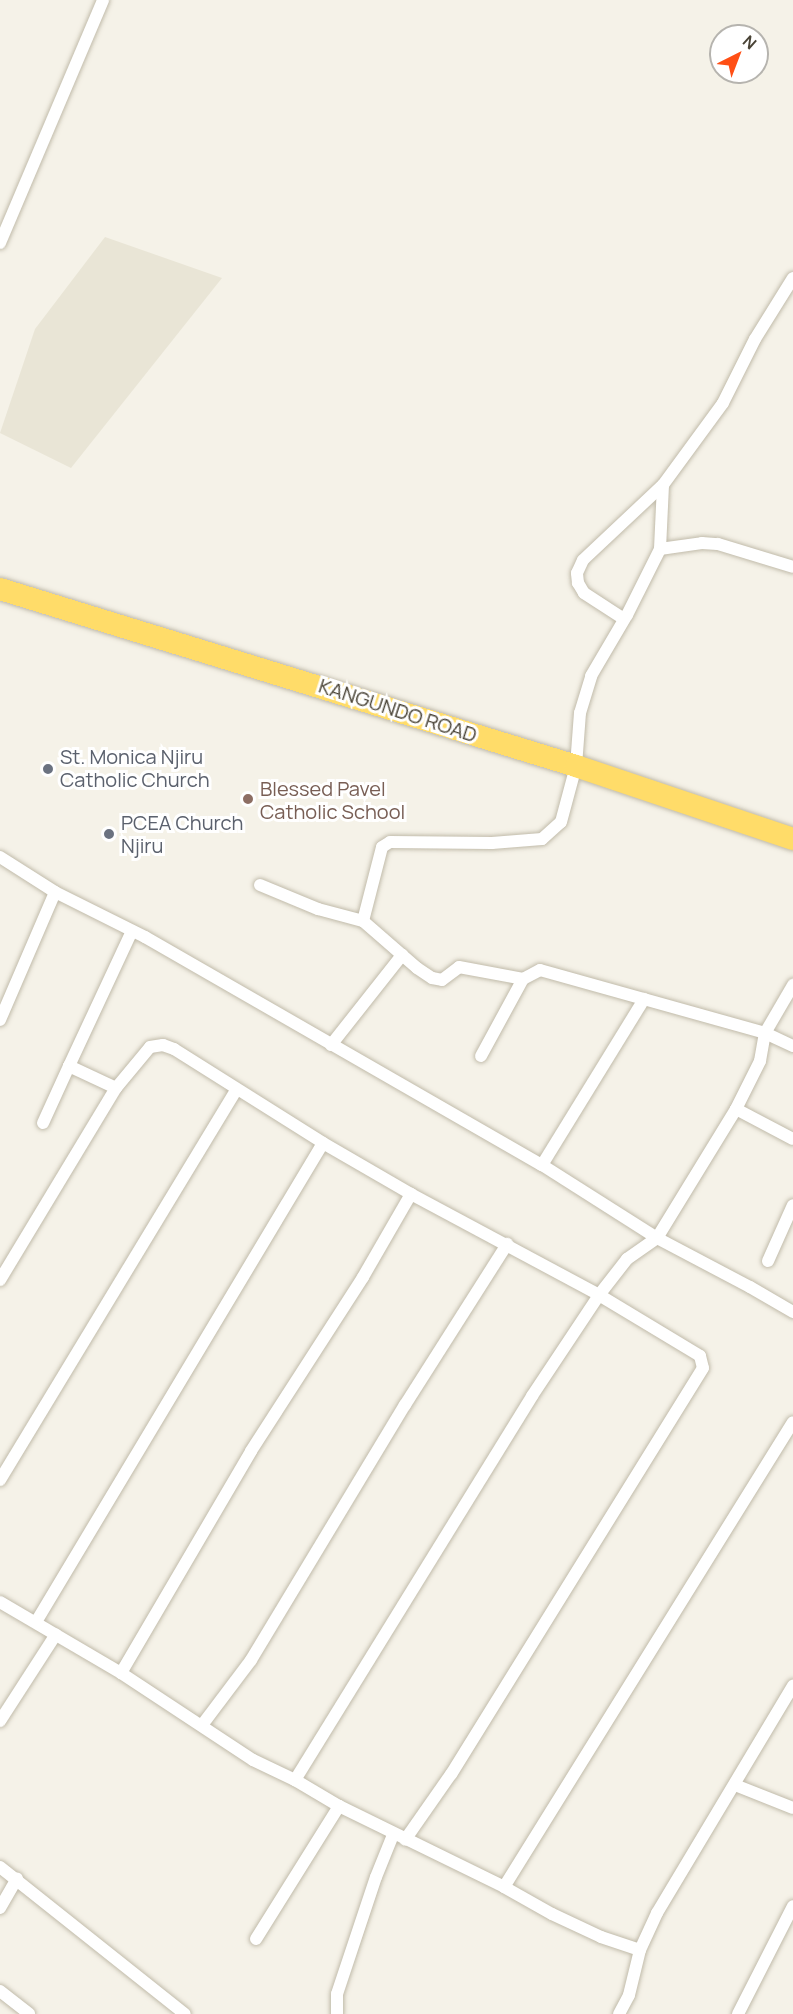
<!DOCTYPE html>
<html>
<head>
<meta charset="utf-8">
<style>
	body { margin:0 }
	#map { position:relative; width:793px; height:2014px; overflow:hidden; background:#f5f2e8; font-family:Manrope,sans-serif }
	div>[style] { position:absolute }
	.residential>* { inset:0; background:#e9e5d6 }
	.roads { filter:drop-shadow(0 0 2px #c1bbaa) drop-shadow(0 0 2px #c1bbaa) }
	.street>* { height:12px; margin:-6px; padding:0 6px; transform-origin:6px; border-radius:6px; background:#fff }
	.highway>* { height:22px; margin:-11px; padding:0 11px; transform-origin:11px; border-radius:11px; background:#ffdc69 }
	.dots>* { width:16px; height:16px; translate:-50% -50%; box-sizing:border-box; border:3px solid #fff; border-radius:50% }
	span { translate:-50% -50%; white-space:nowrap; text-align:center; line-height:1.15; -webkit-text-stroke:6px #fff; paint-order:stroke }
	.street-label { font-size:20px; color:#494336 }
	.worship-label { font-size:20px; color:#5b616d }
	.left { translate:0 -50%; text-align:left }
	.education-label { font-size:20px; color:#785e54 }
	.north { position:absolute; left:709px; top:24px; width:60px; height:60px; box-sizing:border-box; background:#fff; border:2px solid #b6b4af; border-radius:50%; rotate:42deg; font-size:16px; font-weight:700; line-height:24px; text-align:center; color:#494336 }
	.north::after { content:''; display:block; margin:auto; width:21px; height:27px; background:#ff4f15; clip-path:polygon(50% 0,100% 100%,50% 72%,0 100%) }
</style>
</head>
<body>
<div id="map">
	<div class="residential">
		<div style="clip-path:polygon(105px 237px,222px 278px,71px 468px,0 433px,35px 329px)"></div>
	</div>
	<div class="roads">
		<div class="street">
			<div style="left:0;top:243px;width:264px;rotate:-67deg"></div>
			<div style="left:793px;top:278px;width:72px;rotate:121.9deg"></div>
			<div style="left:755px;top:339px;width:72px;rotate:116.6deg"></div>
			<div style="left:723px;top:403px;width:102px;rotate:126.2deg"></div>
			<div style="left:663px;top:485px;width:64px;rotate:92.7deg"></div>
			<div style="left:660px;top:549px;width:42px;rotate:-8.1deg"></div>
			<div style="left:702px;top:543px;width:16px;rotate:4deg"></div>
			<div style="left:718px;top:544px;width:78px;rotate:17deg"></div>
			<div style="left:624px;top:619px;width:48px;rotate:-147deg"></div>
			<div style="left:584px;top:593px;width:12px;rotate:-121deg"></div>
			<div style="left:578px;top:583px;width:10px;rotate:-96deg"></div>
			<div style="left:577px;top:573px;width:14px;rotate:-65deg"></div>
			<div style="left:583px;top:560px;width:110px;rotate:-43.2deg"></div>
			<div style="left:0;top:857px;width:65px;rotate:32.5deg"></div>
			<div style="left:55px;top:892px;width:101px;rotate:26.6deg"></div>
			<div style="left:145px;top:937px;width:458px;rotate:29.9deg"></div>
			<div style="left:542px;top:1165px;width:136px;rotate:32.4deg"></div>
			<div style="left:657px;top:1238px;width:105px;rotate:27.8deg"></div>
			<div style="left:750px;top:1287px;width:50px;rotate:30.2deg"></div>
			<div style="left:260px;top:885px;width:63px;rotate:22.5deg"></div>
			<div style="left:318px;top:909px;width:47px;rotate:14.9deg"></div>
			<div style="left:363px;top:921px;width:72px;rotate:41deg"></div>
			<div style="left:417px;top:968px;width:18px;rotate:34deg"></div>
			<div style="left:432px;top:978px;width:10px;rotate:11deg"></div>
			<div style="left:442px;top:980px;width:21px;rotate:-37deg"></div>
			<div style="left:459px;top:967px;width:65px;rotate:10.6deg"></div>
			<div style="left:523px;top:979px;width:19px;rotate:-28deg"></div>
			<div style="left:540px;top:970px;width:234px;rotate:15.6deg"></div>
			<div style="left:765px;top:1033px;width:31px;rotate:25deg"></div>
			<div style="left:363px;top:921px;width:76px;rotate:-75.6deg"></div>
			<div style="left:382px;top:847px;width:9px;rotate:-32deg"></div>
			<div style="left:390px;top:842px;width:102px;rotate:0.6deg"></div>
			<div style="left:492px;top:843px;width:50px;rotate:-4.6deg"></div>
			<div style="left:542px;top:839px;width:25px;rotate:-42deg"></div>
			<div style="left:561px;top:822px;width:58px;rotate:-75deg"></div>
			<div style="left:576px;top:766px;width:53px;rotate:-85.7deg"></div>
			<div style="left:580px;top:713px;width:39px;rotate:-73deg"></div>
			<div style="left:591px;top:676px;width:71px;rotate:-59.5deg"></div>
			<div style="left:627px;top:615px;width:74px;rotate:-63.4deg"></div>
			<div style="left:0;top:1020px;width:139px;rotate:-66.7deg"></div>
			<div style="left:331px;top:1045px;width:115px;rotate:-51.7deg"></div>
			<div style="left:481px;top:1056px;width:88px;rotate:-61.4deg"></div>
			<div style="left:116px;top:1088px;width:52px;rotate:-154.9deg"></div>
			<div style="left:69px;top:1066px;width:149px;rotate:-65deg"></div>
			<div style="left:736px;top:1109px;width:64px;rotate:27.8deg"></div>
			<div style="left:43px;top:1123px;width:63px;rotate:-65.5deg"></div>
			<div style="left:542px;top:1165px;width:195px;rotate:-58.4deg"></div>
			<div style="left:768px;top:1261px;width:61px;rotate:-65.9deg"></div>
			<div style="left:0;top:1280px;width:224px;rotate:-58.9deg"></div>
			<div style="left:116px;top:1088px;width:53px;rotate:-50.3deg"></div>
			<div style="left:150px;top:1047px;width:13px;rotate:-9deg"></div>
			<div style="left:163px;top:1045px;width:12px;rotate:20deg"></div>
			<div style="left:174px;top:1049px;width:176px;rotate:32.2deg"></div>
			<div style="left:323px;top:1143px;width:102px;rotate:30.1deg"></div>
			<div style="left:411px;top:1194px;width:213px;rotate:28.2deg"></div>
			<div style="left:599px;top:1295px;width:118px;rotate:31.1deg"></div>
			<div style="left:700px;top:1356px;width:12px;rotate:76deg"></div>
			<div style="left:703px;top:1368px;width:478px;rotate:121.8deg"></div>
			<div style="left:451px;top:1774px;width:80px;rotate:124.9deg"></div>
			<div style="left:0;top:1480px;width:456px;rotate:-58.8deg"></div>
			<div style="left:0;top:1602px;width:140px;rotate:30.4deg"></div>
			<div style="left:121px;top:1673px;width:158px;rotate:33.4deg"></div>
			<div style="left:253px;top:1760px;width:47px;rotate:25.5deg"></div>
			<div style="left:295px;top:1780px;width:51px;rotate:30.6deg"></div>
			<div style="left:339px;top:1806px;width:184px;rotate:26.1deg"></div>
			<div style="left:504px;top:1887px;width:55px;rotate:29.4deg"></div>
			<div style="left:552px;top:1914px;width:54px;rotate:25.1deg"></div>
			<div style="left:601px;top:1937px;width:41px;rotate:18.4deg"></div>
			<div style="left:36px;top:1622px;width:558px;rotate:-59.07deg"></div>
			<div style="left:121px;top:1673px;width:257px;rotate:-59.6deg"></div>
			<div style="left:251px;top:1451px;width:207px;rotate:-57.2deg"></div>
			<div style="left:363px;top:1277px;width:96px;rotate:-60deg"></div>
			<div style="left:0;top:1721px;width:103px;rotate:-57.2deg"></div>
			<div style="left:202px;top:1725px;width:81px;rotate:-53deg"></div>
			<div style="left:251px;top:1660px;width:298px;rotate:-58.9deg"></div>
			<div style="left:405px;top:1405px;width:191px;rotate:-57.6deg"></div>
			<div style="left:295px;top:1780px;width:451px;rotate:-58.3deg"></div>
			<div style="left:532px;top:1396px;width:121px;rotate:-56.4deg"></div>
			<div style="left:599px;top:1295px;width:46px;rotate:-52.1deg"></div>
			<div style="left:627px;top:1259px;width:37px;rotate:-35deg"></div>
			<div style="left:657px;top:1238px;width:151px;rotate:-58.5deg"></div>
			<div style="left:736px;top:1109px;width:54px;rotate:-63.4deg"></div>
			<div style="left:760px;top:1061px;width:28px;rotate:-80deg"></div>
			<div style="left:765px;top:1033px;width:56px;rotate:-59.7deg"></div>
			<div style="left:735px;top:1785px;width:62px;rotate:21.6deg"></div>
			<div style="left:0;top:1867px;width:236px;rotate:38.5deg"></div>
			<div style="left:504px;top:1887px;width:547px;rotate:-58.14deg"></div>
			<div style="left:0;top:1908px;width:34px;rotate:-60deg"></div>
			<div style="left:256px;top:1939px;width:157px;rotate:-58deg"></div>
			<div style="left:0;top:1991px;width:37px;rotate:38deg"></div>
			<div style="left:337px;top:2014px;width:20px;rotate:-90deg"></div>
			<div style="left:337px;top:1994px;width:123px;rotate:-71.6deg"></div>
			<div style="left:376px;top:1877px;width:45px;rotate:-68deg"></div>
			<div style="left:619px;top:2014px;width:21px;rotate:-62deg"></div>
			<div style="left:629px;top:1995px;width:46px;rotate:-76.3deg"></div>
			<div style="left:640px;top:1950px;width:41px;rotate:-65.3deg"></div>
			<div style="left:657px;top:1913px;width:265px;rotate:-59.1deg"></div>
			<div style="left:738px;top:2014px;width:121px;rotate:-63deg"></div>
		</div>
		<div class="highway">
			<div style="left:0;top:589px;width:603px;rotate:17.08deg"></div>
			<div style="left:576px;top:766px;width:229px;rotate:18.6deg"></div>
		</div>
	</div>
	<div class="dots">
		<div style="left:48px;top:769px;background:#6b7280"></div>
		<div style="left:248px;top:799px;background:#8d6e63"></div>
		<div style="left:109px;top:834px;background:#6b7280"></div>
	</div>
	<div class="street-label">
		<span style="left:398px;top:710px;rotate:18deg">KANGUNDO ROAD</span>
	</div>
	<div class="worship-label">
		<span class="left" style="left:60px;top:768px">St. Monica Njiru<br>Catholic Church</span>
		<span class="left" style="left:121px;top:834px">PCEA Church<br>Njiru</span>
	</div>
	<div class="education-label">
		<span class="left" style="left:260px;top:800px">Blessed Pavel<br>Catholic School</span>
	</div>
	<div class="north">N</div>
</div>
</body>
</html>
